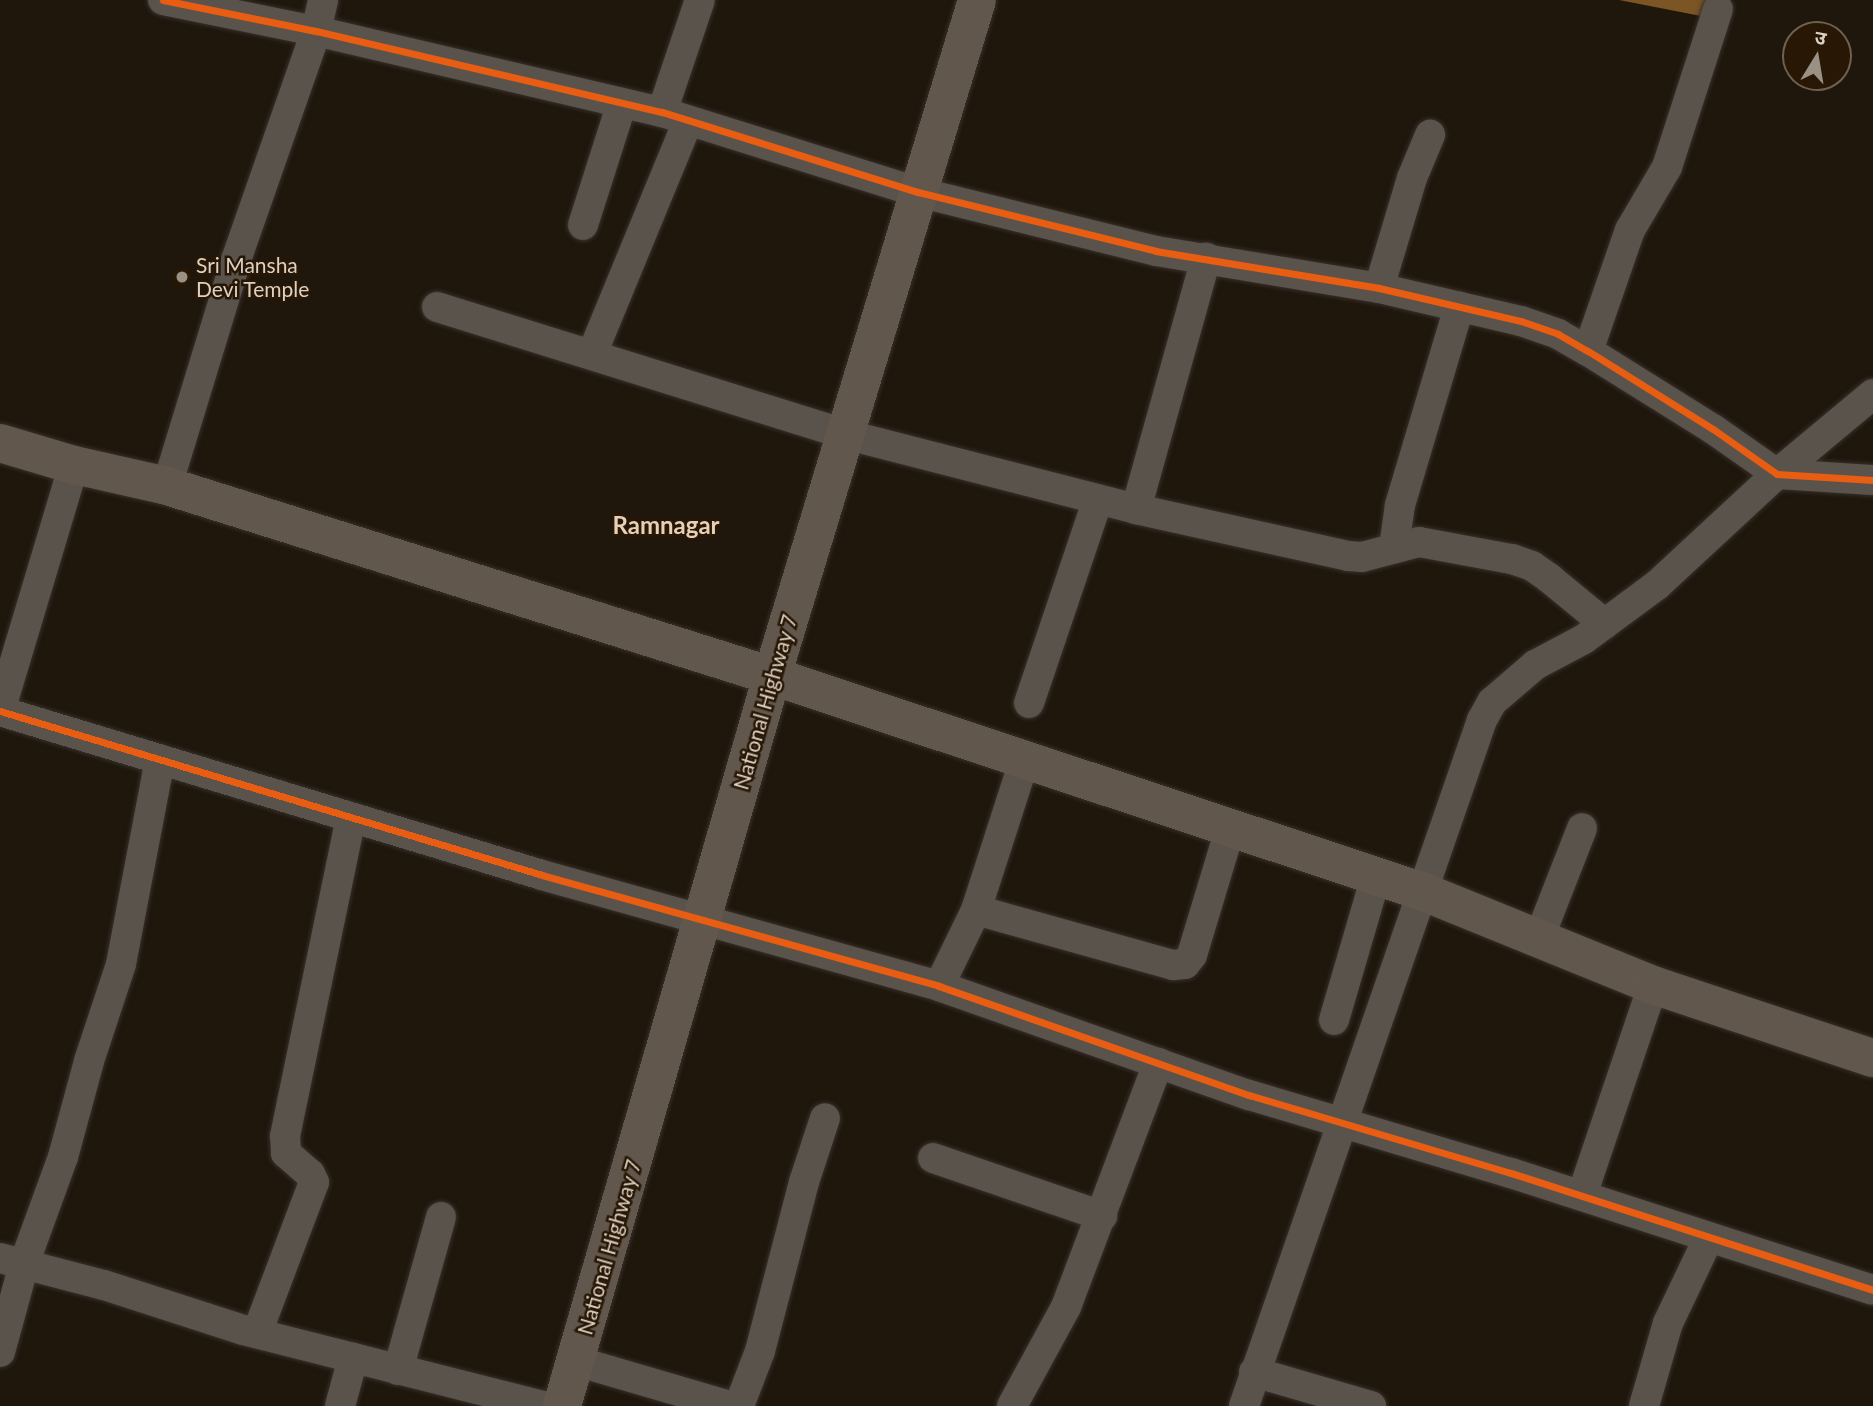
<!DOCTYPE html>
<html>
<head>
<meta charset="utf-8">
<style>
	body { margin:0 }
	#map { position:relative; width:1873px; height:1406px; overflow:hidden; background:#1f160c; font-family:Lato,"Noto Sans Devanagari",sans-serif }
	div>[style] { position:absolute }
	.water>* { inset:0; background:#7b5524 }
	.roads { filter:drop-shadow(0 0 2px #37302a) drop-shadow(0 0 2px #37302a) }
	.minor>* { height:30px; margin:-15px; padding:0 15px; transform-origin:15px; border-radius:15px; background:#5a534b }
	.major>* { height:38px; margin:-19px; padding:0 19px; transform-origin:19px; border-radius:19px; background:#61574d }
	.cycleway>* { height:7px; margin:-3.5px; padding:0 3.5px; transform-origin:3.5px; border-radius:3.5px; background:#e95d12 }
	.dots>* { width:19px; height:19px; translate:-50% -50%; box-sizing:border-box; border:4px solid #271704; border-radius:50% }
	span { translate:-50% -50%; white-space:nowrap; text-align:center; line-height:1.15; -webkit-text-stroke:5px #271704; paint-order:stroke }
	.poi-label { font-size:21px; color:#dcd1c4 }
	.left { translate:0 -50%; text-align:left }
	.street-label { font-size:21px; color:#dcd1c4 }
	.quarter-label { font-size:24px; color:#e6d0b8; font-weight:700 }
	.north { position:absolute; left:1782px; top:21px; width:70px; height:70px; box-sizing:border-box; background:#271704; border:2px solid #6f6151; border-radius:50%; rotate:11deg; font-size:19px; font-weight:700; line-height:28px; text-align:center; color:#dcd1c4 }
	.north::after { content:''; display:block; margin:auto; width:24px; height:32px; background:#9a9084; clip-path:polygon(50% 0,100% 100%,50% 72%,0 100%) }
</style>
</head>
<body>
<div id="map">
	<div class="water">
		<div style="clip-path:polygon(1619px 0,1706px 0,1706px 17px)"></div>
	</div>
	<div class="roads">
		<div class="minor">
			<div style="left:163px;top:0;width:156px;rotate:11.5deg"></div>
			<div style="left:316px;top:31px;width:355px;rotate:13.2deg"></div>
			<div style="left:662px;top:112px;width:268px;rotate:17.4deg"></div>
			<div style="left:918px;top:192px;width:245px;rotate:13.9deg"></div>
			<div style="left:1156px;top:251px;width:226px;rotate:9.4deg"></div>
			<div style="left:1379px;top:288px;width:146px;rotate:13.1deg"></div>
			<div style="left:1521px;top:321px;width:39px;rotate:19deg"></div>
			<div style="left:1558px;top:334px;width:34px;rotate:30deg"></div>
			<div style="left:1588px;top:351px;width:147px;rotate:32deg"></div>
			<div style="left:1713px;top:429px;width:78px;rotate:35.1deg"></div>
			<div style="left:1777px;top:474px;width:96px;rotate:3.6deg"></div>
			<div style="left:662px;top:112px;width:118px;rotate:-71.3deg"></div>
			<div style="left:583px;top:225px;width:128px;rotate:-72.3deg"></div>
			<div style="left:1379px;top:288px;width:115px;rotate:-73.3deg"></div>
			<div style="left:1412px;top:178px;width:47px;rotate:-67.3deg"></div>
			<div style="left:437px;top:307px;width:426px;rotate:17.3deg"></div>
			<div style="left:844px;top:434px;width:301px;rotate:14.4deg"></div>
			<div style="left:1136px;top:509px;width:217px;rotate:12.5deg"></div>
			<div style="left:1348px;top:556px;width:14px;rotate:4deg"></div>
			<div style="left:1362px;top:557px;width:59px;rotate:-14.7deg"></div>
			<div style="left:1419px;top:542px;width:95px;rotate:10.4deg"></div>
			<div style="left:1512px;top:559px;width:21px;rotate:19deg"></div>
			<div style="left:1532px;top:566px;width:21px;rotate:35deg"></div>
			<div style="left:1549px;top:578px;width:72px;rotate:39.4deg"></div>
			<div style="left:1588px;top:351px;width:128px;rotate:-70.9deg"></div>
			<div style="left:1630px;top:230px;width:73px;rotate:-59.6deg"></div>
			<div style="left:1667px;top:167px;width:166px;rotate:-72.1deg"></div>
			<div style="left:592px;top:354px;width:252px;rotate:-67.6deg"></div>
			<div style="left:167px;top:486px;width:236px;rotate:-73deg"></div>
			<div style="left:236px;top:260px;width:243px;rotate:-70.7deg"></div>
			<div style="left:316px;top:31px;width:32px;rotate:-77deg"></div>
			<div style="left:1136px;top:509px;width:261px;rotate:-74.4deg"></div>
			<div style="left:1394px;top:547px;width:42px;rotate:-81.9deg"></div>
			<div style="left:1400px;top:505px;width:207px;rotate:-73.4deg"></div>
			<div style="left:1029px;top:703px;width:215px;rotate:-71.3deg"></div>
			<div style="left:0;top:711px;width:566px;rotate:16.83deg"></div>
			<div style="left:542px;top:875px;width:412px;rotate:15.6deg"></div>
			<div style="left:939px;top:986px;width:329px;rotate:19.4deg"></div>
			<div style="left:1249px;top:1095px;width:273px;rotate:16.6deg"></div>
			<div style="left:1511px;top:1173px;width:380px;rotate:17.9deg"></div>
			<div style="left:0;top:711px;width:257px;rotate:-73.3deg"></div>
			<div style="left:976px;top:910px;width:205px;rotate:15.6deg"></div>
			<div style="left:1173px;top:965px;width:12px;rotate:-5deg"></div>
			<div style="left:1185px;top:964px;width:11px;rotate:-52deg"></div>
			<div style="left:1192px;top:955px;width:132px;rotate:-73.2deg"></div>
			<div style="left:1539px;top:938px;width:118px;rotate:-68.6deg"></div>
			<div style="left:939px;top:986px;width:85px;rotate:-64deg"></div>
			<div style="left:976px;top:910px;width:157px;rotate:-72.1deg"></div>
			<div style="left:1334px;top:1020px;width:150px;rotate:-73.7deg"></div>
			<div style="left:933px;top:1158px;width:179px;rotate:18.9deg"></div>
			<div style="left:1582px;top:1195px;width:222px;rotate:-71.3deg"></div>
			<div style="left:0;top:1258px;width:107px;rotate:14.6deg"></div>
			<div style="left:104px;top:1285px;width:146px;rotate:17.9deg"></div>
			<div style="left:243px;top:1330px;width:309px;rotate:14.2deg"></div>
			<div style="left:257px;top:1333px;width:161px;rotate:-69.3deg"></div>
			<div style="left:314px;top:1182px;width:9px;rotate:-117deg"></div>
			<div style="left:310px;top:1174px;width:32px;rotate:-139deg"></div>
			<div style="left:286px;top:1153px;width:17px;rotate:-93deg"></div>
			<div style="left:285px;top:1136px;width:325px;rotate:-78.3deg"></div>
			<div style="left:0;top:1352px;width:91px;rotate:-74.7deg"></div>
			<div style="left:24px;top:1264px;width:114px;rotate:-70deg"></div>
			<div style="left:63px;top:1157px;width:99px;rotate:-74.8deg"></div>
			<div style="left:89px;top:1061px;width:102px;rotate:-71.7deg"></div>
			<div style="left:121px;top:964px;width:208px;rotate:-79.2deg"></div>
			<div style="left:576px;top:1361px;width:160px;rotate:16.3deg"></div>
			<div style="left:398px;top:1370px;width:159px;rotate:-74.3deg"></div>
			<div style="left:1254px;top:1372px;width:122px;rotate:16.2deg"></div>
			<div style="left:340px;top:1406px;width:50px;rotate:-74.8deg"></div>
			<div style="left:739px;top:1406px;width:59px;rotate:-69.1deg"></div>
			<div style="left:760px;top:1351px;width:175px;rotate:-75.4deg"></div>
			<div style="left:804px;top:1182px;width:67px;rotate:-71.8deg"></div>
			<div style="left:1012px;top:1406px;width:113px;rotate:-61.4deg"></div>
			<div style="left:1066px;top:1307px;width:261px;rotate:-69.3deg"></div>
			<div style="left:1244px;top:1406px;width:726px;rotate:-70.87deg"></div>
			<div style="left:1482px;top:720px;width:21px;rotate:-61deg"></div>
			<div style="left:1492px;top:702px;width:57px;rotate:-40.7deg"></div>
			<div style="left:1535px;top:665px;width:55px;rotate:-28deg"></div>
			<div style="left:1584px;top:639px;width:91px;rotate:-36.5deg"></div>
			<div style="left:1657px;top:585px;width:163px;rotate:-42.8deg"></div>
			<div style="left:1777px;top:474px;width:125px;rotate:-39.8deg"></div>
			<div style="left:1644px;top:1406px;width:86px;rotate:-73.9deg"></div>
			<div style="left:1668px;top:1323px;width:95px;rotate:-64.5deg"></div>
		</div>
		<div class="major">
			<div style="left:0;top:443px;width:77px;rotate:16.6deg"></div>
			<div style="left:74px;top:465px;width:95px;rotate:12.7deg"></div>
			<div style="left:167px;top:486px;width:634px;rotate:17.43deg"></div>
			<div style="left:772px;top:676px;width:687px;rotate:18.33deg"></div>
			<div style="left:1424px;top:892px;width:247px;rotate:22.1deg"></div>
			<div style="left:1653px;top:985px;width:232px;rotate:18.4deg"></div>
			<div style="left:562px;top:1406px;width:760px;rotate:-73.95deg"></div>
			<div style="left:772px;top:676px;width:706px;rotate:-73.13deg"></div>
		</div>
	</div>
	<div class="cycleway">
		<div style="left:163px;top:0;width:156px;rotate:11.5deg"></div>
		<div style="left:316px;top:31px;width:355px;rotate:13.2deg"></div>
		<div style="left:662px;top:112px;width:268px;rotate:17.4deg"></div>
		<div style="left:918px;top:192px;width:245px;rotate:13.9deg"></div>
		<div style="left:1156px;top:251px;width:226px;rotate:9.4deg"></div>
		<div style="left:1379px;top:288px;width:146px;rotate:13.1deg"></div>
		<div style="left:1521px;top:321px;width:39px;rotate:19deg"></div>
		<div style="left:1558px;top:334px;width:34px;rotate:30deg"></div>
		<div style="left:1588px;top:351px;width:147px;rotate:32deg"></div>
		<div style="left:1713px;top:429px;width:78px;rotate:35.1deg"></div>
		<div style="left:1777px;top:474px;width:96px;rotate:3.6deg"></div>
		<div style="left:0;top:711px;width:566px;rotate:16.83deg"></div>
		<div style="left:542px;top:875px;width:412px;rotate:15.6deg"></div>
		<div style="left:939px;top:986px;width:329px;rotate:19.4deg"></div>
		<div style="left:1249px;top:1095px;width:273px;rotate:16.6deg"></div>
		<div style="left:1511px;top:1173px;width:380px;rotate:17.9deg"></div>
	</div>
	<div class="dots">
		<div style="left:182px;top:277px;background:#9a9084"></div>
	</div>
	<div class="poi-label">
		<span class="left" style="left:196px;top:277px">Sri Mansha<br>Devi Temple</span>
	</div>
	<div class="street-label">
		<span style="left:765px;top:702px;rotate:-74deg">National Highway 7</span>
		<span style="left:609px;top:1247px;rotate:-74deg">National Highway 7</span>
	</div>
	<div class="quarter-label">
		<span style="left:666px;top:525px">Ramnagar</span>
	</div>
	<div class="north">उ</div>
</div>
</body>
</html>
